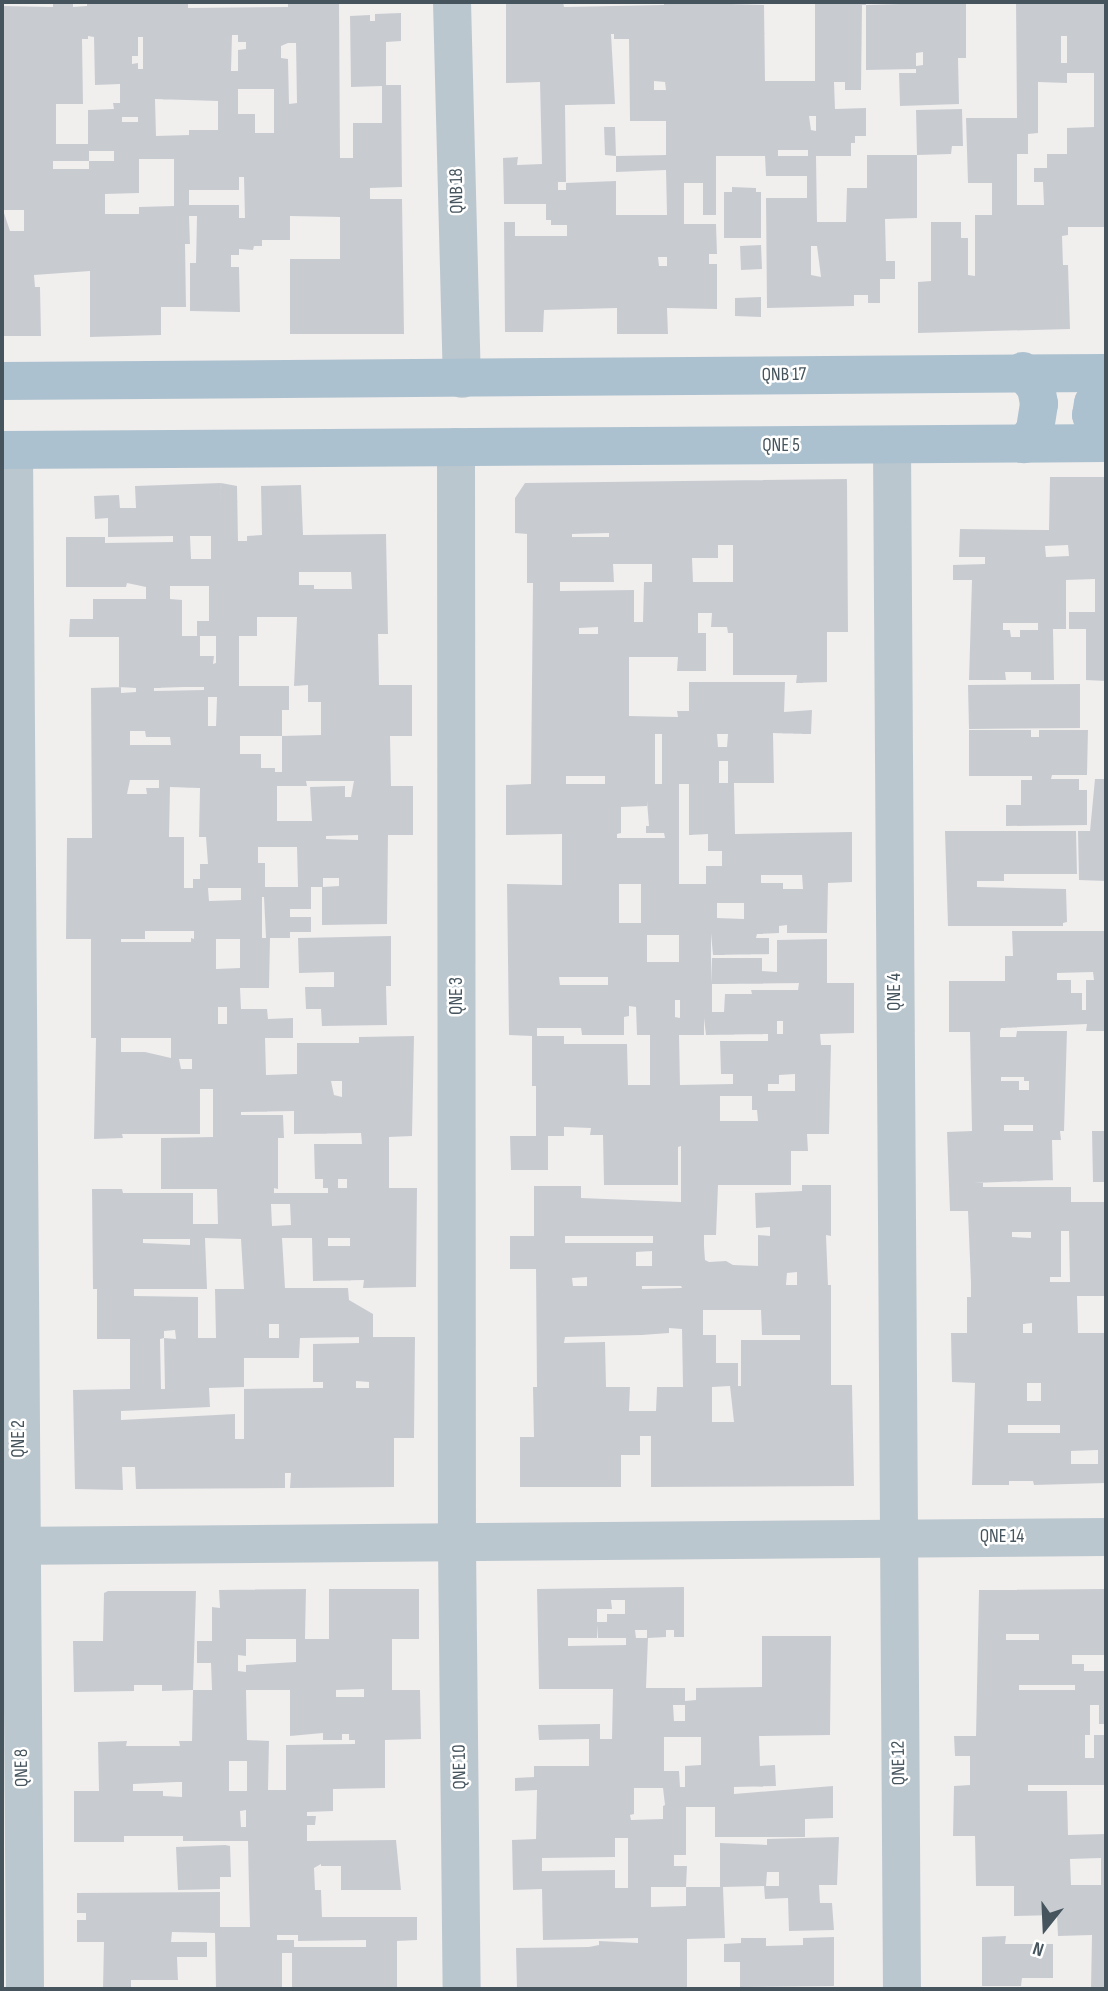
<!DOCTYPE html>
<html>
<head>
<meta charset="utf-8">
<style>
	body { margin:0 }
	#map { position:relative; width:1108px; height:1991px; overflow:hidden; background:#f1eeee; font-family:"Sofia Sans Condensed",sans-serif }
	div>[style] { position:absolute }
	.building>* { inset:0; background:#c8ccd1 }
	.minor>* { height:38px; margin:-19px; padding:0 19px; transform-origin:19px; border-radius:19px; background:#bbc7ce }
	.major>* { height:38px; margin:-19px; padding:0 19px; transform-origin:19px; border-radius:19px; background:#acc1cf }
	span { translate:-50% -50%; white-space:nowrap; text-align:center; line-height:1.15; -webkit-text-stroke:5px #fff; paint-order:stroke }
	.street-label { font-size:19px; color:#45545d }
	.frame { position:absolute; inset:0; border:4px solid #45545d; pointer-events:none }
	.north { position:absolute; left:1010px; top:1893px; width:70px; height:70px; -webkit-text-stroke:5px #fff; paint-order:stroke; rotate:198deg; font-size:19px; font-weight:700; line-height:28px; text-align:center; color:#45545d }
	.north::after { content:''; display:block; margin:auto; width:24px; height:32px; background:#45545d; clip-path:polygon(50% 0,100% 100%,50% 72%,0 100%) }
</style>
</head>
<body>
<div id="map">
	<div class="building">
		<div style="clip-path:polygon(evenodd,73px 2px,73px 7px,87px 6px,87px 2px,188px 4px,188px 8px,288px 7px,288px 2px,339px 2px,340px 158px,353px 158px,353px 123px,382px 123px,382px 86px,351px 87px,350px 16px,370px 15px,370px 21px,375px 21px,375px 14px,401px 13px,401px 41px,386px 42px,386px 85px,401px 85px,402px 187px,370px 188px,370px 199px,402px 199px,404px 334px,290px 334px,290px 259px,340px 259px,340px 217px,290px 216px,290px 240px,262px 240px,262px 246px,254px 246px,253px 250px,239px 249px,239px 255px,231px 255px,231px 267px,239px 267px,240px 312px,190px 311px,190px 263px,196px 263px,197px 216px,189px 216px,190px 244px,185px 244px,186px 307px,161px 307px,161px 335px,90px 337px,90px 271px,34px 275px,35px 287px,40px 287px,41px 336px,2px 336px,2px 6px,53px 7px,53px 3px,73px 2px,232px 35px,238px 35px,238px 42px,246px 42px,246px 49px,238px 50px,238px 71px,231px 71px,232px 35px,73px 2px,88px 36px,94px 37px,95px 85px,120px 84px,120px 103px,113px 103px,114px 109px,88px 110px,88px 144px,56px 144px,56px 104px,83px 104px,82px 39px,88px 39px,88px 36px,73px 2px,138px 37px,143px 37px,143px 69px,138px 69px,138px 63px,132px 64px,132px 56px,138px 56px,138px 37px,73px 2px,288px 43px,296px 43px,297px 103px,289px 104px,288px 59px,281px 58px,281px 46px,288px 43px,73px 2px,238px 89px,274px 89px,274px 133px,255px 133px,255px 114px,238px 114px,238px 89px,73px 2px,155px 99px,218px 101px,218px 130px,189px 130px,189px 135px,156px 136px,155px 99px,73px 2px,122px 117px,138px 117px,138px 122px,122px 122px,122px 117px,73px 2px,89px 151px,114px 151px,114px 161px,89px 161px,89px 151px,73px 2px,139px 159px,174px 159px,174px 206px,139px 207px,139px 214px,105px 214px,105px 194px,139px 193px,139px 159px,73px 2px,53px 161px,89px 161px,89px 169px,53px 169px,53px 161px,73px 2px,239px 177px,244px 177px,245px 218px,239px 218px,239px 205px,189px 205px,189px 190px,239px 190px,239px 177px,73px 2px,3px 210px,24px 210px,24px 231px,10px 231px,3px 210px)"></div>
		<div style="clip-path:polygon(evenodd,506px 2px,563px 2px,564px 7px,664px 5px,664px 2px,764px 5px,765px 81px,815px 81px,815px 2px,866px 2px,866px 5px,966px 2px,966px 58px,958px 58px,959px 104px,900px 106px,899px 73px,916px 73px,916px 69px,866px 70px,866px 5px,862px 5px,861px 90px,845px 90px,845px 82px,834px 82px,835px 109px,866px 108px,866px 136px,855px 136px,855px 143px,851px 143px,851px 156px,816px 156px,817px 222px,846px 222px,847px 188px,867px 188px,867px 155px,917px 155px,917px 218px,885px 219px,886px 261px,895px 261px,895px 279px,880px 279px,880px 303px,868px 303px,868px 295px,854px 295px,854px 306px,767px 308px,766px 198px,807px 198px,807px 176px,766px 176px,765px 156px,716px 156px,716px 215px,703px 215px,703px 183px,684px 183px,684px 224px,716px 224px,717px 254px,709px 254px,709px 264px,717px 264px,717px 309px,667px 308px,668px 334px,617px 334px,617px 308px,544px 310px,543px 332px,505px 332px,504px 222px,515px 222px,515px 236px,567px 236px,567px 225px,551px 225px,551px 220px,546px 220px,546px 204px,504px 204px,503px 158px,518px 157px,517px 165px,542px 164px,540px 82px,506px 83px,506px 2px,611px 34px,614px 34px,614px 39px,629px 39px,630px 121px,666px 121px,666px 155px,616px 156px,616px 172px,666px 170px,667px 215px,616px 215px,616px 181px,566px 183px,566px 190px,558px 190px,558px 182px,566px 182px,565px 105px,615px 104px,611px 34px,506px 2px,923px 52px,923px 65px,916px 66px,916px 53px,923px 52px,506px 2px,654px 81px,665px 82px,666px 90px,654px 90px,654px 81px,506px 2px,809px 116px,816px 116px,816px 131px,811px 130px,809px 116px,506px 2px,778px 150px,808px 150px,808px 156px,778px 156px,778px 150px,506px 2px,811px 246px,817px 246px,821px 277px,811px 275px,811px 246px,506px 2px,658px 257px,667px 257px,667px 266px,659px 266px,658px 257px)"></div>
		<div style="clip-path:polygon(evenodd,1016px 2px,1106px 2px,1106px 227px,1068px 227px,1068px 235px,1062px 236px,1063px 265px,1068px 265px,1070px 329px,918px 333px,918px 282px,931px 281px,931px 222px,961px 222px,961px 238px,968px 238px,968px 275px,975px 276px,975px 215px,992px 215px,992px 183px,968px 183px,966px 118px,1017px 118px,1016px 2px,1061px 36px,1067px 36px,1067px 63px,1061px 63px,1061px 36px,1016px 2px,1067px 73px,1094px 73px,1094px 127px,1067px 128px,1067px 154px,1047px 154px,1047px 168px,1034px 168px,1034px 182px,1043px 182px,1044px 205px,1017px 205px,1017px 154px,1028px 154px,1028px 134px,1038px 133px,1038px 82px,1067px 83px,1067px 73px)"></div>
		<div style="clip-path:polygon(962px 109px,963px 146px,952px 146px,951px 154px,917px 155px,916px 110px)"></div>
		<div style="clip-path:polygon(604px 127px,615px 127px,616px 156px,605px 155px)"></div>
		<div style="clip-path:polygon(732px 187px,756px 188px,756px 192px,761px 192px,761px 238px,724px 238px,724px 192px,732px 192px)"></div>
		<div style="clip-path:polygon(761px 245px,762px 269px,741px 270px,740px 246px)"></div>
		<div style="clip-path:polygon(761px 297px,761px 317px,735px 316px,735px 298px)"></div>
		<div style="clip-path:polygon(evenodd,1050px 477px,1106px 477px,1106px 681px,1086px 680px,1086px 629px,1069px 629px,1069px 612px,1095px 612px,1095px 579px,1066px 580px,1066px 629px,1053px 629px,1054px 680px,1031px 680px,1031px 672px,1005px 672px,1006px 680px,969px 680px,972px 580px,953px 580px,953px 565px,985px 564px,985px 557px,959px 557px,960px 529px,1049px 530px,1050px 477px,1068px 545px,1069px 556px,1046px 557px,1045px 546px,1068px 545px,1050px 477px,1003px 623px,1038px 623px,1038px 630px,1020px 630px,1020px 637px,1011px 637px,1010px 630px,1003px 630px,1003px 623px)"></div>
		<div style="clip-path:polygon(evenodd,847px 479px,848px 632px,827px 632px,827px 682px,796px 683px,797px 675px,733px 675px,733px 633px,728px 633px,727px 627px,711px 627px,712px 613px,698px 613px,698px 633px,706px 633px,706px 671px,677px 671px,678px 657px,629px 657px,629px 716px,678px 717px,677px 711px,689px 711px,689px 682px,785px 682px,784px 712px,812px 710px,811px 734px,773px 733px,774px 783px,734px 783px,735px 834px,852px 832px,852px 882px,828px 883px,827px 933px,787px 933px,787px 925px,779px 926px,779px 933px,757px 934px,756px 938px,769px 938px,769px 954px,713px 955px,711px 933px,711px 984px,712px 958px,762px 958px,762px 971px,777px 972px,777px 940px,827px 939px,827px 983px,854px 983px,854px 1033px,820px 1034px,821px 1045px,831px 1045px,829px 1134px,807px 1134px,808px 1151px,791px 1151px,791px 1185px,718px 1185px,716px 1235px,704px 1235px,704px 1246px,705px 1260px,709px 1262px,726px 1261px,733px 1265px,758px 1266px,758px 1235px,770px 1236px,770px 1227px,756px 1228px,755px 1193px,802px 1191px,802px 1185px,831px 1185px,831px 1236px,826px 1235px,828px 1285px,831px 1285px,831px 1385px,852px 1385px,854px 1486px,651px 1487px,651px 1436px,640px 1436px,640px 1455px,621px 1455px,621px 1487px,520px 1487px,520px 1437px,534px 1437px,533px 1387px,537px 1387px,536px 1269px,510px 1269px,510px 1236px,534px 1236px,534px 1186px,581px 1186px,581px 1198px,681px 1202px,681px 1146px,678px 1147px,678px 1185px,604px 1185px,603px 1135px,590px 1135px,591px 1128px,564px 1127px,564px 1136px,548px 1136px,548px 1170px,511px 1170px,510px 1136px,536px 1136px,536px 1086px,532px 1086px,532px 1036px,509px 1035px,507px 884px,562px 885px,562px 834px,506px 835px,506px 785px,531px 784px,533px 583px,527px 583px,527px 534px,515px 533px,515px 498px,525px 483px,847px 479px,609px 533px,609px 537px,572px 537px,572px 534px,609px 533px,847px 479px,718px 545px,733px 545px,733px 582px,693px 582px,692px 558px,718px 558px,718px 545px,847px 479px,613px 564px,652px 564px,652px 582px,644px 582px,643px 622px,634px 622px,634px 590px,560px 591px,560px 582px,614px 582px,613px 564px,847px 479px,598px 627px,598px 634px,579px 634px,579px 628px,598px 627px,847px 479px,655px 734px,662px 734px,662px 784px,655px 784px,655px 734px,847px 479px,717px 734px,728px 734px,727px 747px,718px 747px,717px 734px,847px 479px,719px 761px,728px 761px,728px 783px,719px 783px,719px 761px,847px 479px,566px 776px,605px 776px,605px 784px,566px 784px,566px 776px,847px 479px,679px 784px,689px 784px,689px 835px,708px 834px,708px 851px,722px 851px,722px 866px,706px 866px,706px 884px,679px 884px,679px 784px,847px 479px,647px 801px,649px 826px,646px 826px,646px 833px,664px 833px,665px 838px,617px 838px,617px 834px,621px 833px,621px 807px,647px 806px,647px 801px,847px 479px,761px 875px,802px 875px,803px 889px,783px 889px,783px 883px,761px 883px,761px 875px,847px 479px,619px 884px,641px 884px,641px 923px,619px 923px,619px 884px,847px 479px,717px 903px,744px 903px,744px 919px,717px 918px,717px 903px,847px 479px,647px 935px,679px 935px,679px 962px,647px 962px,647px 935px,847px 479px,559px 977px,608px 977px,608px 985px,560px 985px,559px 977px,847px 479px,799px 983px,798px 990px,751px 990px,752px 994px,725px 994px,724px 1012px,712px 1012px,712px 984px,799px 983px,847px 479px,675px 1000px,680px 1000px,680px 1018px,675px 1017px,675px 1000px,847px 479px,629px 1006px,636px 1007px,637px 1035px,650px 1035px,650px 1085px,628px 1085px,627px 1044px,564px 1044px,564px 1036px,537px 1036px,537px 1028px,581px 1028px,582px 1035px,624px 1035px,624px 1017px,629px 1016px,629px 1006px,847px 479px,704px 1018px,706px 1035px,768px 1034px,768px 1041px,720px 1041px,721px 1074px,733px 1074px,733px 1084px,680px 1085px,679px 1035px,704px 1035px,704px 1018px,847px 479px,777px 1021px,783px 1021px,783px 1034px,777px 1034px,777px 1021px,847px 479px,795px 1074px,795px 1091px,768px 1091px,768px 1084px,779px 1084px,779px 1075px,795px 1074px,847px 479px,720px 1096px,752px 1096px,752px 1110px,757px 1110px,758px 1121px,720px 1121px,720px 1096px,847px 479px,565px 1236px,653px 1236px,653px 1243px,565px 1243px,565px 1236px,847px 479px,652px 1251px,652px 1266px,636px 1266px,636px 1252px,652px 1251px,847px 479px,797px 1272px,797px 1285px,786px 1285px,787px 1273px,797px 1272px,847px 479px,587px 1277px,587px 1286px,573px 1286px,572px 1278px,587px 1277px,847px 479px,642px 1286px,681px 1286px,682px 1288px,642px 1289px,642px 1286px,847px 479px,703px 1310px,761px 1310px,762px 1335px,800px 1335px,800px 1340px,741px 1340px,741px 1386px,738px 1386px,738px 1363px,716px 1363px,716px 1335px,703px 1335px,703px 1310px,847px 479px,669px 1328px,682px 1329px,683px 1387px,657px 1387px,656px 1411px,629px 1411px,630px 1387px,606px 1387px,605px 1342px,564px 1343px,565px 1337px,642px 1335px,669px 1333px,669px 1328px,847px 479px,730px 1386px,734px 1422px,712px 1422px,712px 1387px,730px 1386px)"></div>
		<div style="clip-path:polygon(evenodd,221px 483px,237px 486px,238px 541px,247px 541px,247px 536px,262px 535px,261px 486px,301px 485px,303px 535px,386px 534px,388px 634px,378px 634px,379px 685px,412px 685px,412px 736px,390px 736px,391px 786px,413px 786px,413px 835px,388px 835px,387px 924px,322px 925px,322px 887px,311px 887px,311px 909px,290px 909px,290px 917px,311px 917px,311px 932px,290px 932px,290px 938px,270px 938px,269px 988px,240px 988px,241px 1009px,267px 1009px,268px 1019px,293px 1018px,293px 1038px,265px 1038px,266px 1075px,297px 1074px,297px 1043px,359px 1043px,359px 1037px,414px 1036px,412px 1136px,389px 1137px,389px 1188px,417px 1188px,416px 1287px,363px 1288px,364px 1280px,313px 1281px,312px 1238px,282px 1238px,285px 1288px,348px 1288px,349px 1300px,373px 1314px,373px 1337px,415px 1337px,414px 1438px,394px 1438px,394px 1487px,290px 1488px,291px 1473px,285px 1473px,285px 1488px,136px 1489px,135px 1467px,122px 1467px,123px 1490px,75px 1489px,73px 1390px,130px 1389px,130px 1339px,97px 1339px,97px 1289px,93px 1289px,92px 1189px,122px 1189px,123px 1193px,193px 1193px,193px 1224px,218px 1224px,217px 1189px,161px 1189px,161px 1138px,213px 1137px,213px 1089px,200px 1089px,200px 1134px,122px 1134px,123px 1138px,94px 1139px,96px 1038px,91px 1038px,91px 939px,66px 939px,67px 838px,92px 838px,91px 688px,121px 687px,121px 693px,136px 692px,136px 688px,119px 687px,119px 637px,69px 637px,70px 619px,93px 619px,93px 599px,146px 599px,146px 587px,127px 583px,126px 587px,66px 587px,66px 537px,105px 537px,105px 543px,173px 542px,173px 536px,108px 537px,108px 518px,95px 519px,94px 496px,119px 495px,120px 508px,136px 508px,135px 486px,221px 483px,190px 536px,211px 536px,211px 559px,191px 559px,190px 536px,221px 483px,299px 572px,351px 572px,352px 589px,314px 589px,314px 585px,299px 585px,299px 572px,221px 483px,170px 586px,209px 586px,209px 621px,197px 621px,197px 636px,182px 636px,182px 600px,170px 599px,170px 586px,221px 483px,257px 617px,297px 617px,294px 686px,308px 685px,308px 702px,321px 702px,321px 735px,282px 736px,282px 772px,275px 772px,275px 768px,261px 768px,261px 754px,240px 754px,240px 736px,282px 736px,282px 710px,289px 710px,289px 686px,239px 686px,239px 636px,257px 636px,257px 617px,221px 483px,200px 636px,216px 636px,216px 663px,213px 664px,214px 656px,200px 656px,200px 636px,221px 483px,184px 687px,204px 687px,204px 690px,154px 691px,154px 688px,184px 687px,221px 483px,208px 697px,217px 697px,216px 726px,208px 726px,208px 697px,221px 483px,130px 731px,145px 731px,146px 737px,170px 737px,171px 745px,130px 745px,130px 731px,221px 483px,130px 780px,159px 780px,159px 788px,146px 788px,147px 794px,127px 794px,130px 780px,221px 483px,306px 781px,354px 781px,351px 797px,345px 797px,345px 786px,310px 787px,312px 821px,277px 821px,277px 786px,307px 786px,306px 781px,221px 483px,170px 787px,200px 788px,199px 837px,206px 837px,208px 864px,200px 864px,200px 879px,193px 879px,193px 888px,184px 888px,184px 837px,169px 837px,170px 787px,221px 483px,358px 835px,358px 840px,326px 839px,326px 836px,358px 835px,221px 483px,258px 847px,297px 847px,298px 887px,265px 887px,265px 863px,258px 863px,258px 847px,221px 483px,323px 878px,339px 878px,339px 886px,323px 887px,323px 878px,221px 483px,208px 888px,241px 888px,241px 900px,209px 901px,208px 888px,221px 483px,262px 897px,264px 897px,266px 938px,262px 938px,262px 897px,221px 483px,145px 931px,194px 931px,194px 939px,191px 938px,191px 942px,121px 942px,121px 939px,145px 939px,145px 931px,221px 483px,216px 939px,240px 939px,240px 968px,216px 969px,216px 939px,221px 483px,218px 1007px,227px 1007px,227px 1024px,218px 1024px,218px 1007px,221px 483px,121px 1038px,171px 1038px,171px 1058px,145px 1052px,121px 1052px,121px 1038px,221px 483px,179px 1059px,192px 1059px,192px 1069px,181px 1069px,179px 1059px,221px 483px,331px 1081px,342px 1081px,342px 1097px,334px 1095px,331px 1081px,221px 483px,294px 1111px,294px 1134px,361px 1133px,362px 1144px,314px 1144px,315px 1179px,323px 1179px,323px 1188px,328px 1188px,328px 1193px,274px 1193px,274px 1188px,278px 1189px,278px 1138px,284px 1138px,283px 1115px,241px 1115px,241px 1112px,294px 1111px,221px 483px,338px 1179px,347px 1179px,347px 1188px,338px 1188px,338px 1179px,221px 483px,271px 1204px,290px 1204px,291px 1225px,272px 1226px,271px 1204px,221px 483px,205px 1238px,241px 1239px,244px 1289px,215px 1289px,216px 1338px,198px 1338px,198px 1297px,134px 1296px,134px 1289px,207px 1289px,205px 1238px,221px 483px,328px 1238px,350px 1238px,350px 1246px,328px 1246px,328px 1238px,221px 483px,143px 1239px,190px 1239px,190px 1245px,143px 1243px,143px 1239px,221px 483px,269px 1324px,279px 1324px,279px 1338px,269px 1338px,269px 1324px,221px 483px,175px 1330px,176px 1339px,164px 1338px,165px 1389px,161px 1389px,160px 1339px,164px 1338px,164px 1331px,175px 1330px,221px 483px,359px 1337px,359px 1343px,313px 1344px,313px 1382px,323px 1382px,323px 1388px,244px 1389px,244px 1439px,235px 1439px,235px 1414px,121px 1420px,121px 1411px,210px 1407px,209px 1388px,244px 1387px,244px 1358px,299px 1358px,300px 1338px,359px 1337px,221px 483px,356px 1381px,369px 1382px,369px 1388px,356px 1388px,356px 1381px)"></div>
		<div style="clip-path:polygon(1080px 684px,1080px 728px,969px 729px,968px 685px)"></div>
		<div style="clip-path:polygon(969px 730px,1031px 730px,1031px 737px,1039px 737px,1039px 730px,1088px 730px,1087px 775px,1052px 775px,1051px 779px,1079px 779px,1079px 790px,1087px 790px,1087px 825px,1006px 826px,1006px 805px,1021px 805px,1021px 780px,1032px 780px,1032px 776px,969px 776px)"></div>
		<div style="clip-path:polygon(1095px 779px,1106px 779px,1106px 881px,1079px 880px,1078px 831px,1090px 831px)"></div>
		<div style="clip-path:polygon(945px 831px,1076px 831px,1077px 874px,1004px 874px,1004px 881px,977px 881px,977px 887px,1066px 889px,1067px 922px,1063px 923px,1063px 926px,948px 926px)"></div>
		<div style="clip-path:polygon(evenodd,1012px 931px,1106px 931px,1106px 1031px,1086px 1031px,1087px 1024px,1001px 1028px,1000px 1031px,1000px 1037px,1016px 1037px,1017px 1031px,1067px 1031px,1064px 1131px,1060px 1131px,1061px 1140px,1052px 1140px,1053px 1180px,974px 1183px,983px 1183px,983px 1187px,1071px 1187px,1071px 1202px,1106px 1202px,1106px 1296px,1077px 1296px,1078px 1333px,1106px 1333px,1106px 1483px,1034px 1485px,1033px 1481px,1009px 1481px,1009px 1485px,972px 1485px,975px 1383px,952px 1382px,951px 1333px,967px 1333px,967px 1297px,971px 1297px,971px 1283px,968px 1211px,950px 1211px,947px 1132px,972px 1131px,970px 1032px,949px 1032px,949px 981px,1005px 981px,1005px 956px,1013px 956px,1012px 931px,1093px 972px,1094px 980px,1086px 980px,1086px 1010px,1082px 1010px,1082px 993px,1071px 993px,1071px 980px,1057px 980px,1057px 973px,1093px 972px,1012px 931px,1001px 1077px,1024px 1077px,1024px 1081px,1029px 1081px,1029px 1090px,1019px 1090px,1019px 1081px,1001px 1081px,1001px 1077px,1012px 931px,1004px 1125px,1033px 1125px,1033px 1131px,1004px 1131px,1004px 1125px,1012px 931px,1061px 1231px,1069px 1231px,1070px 1282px,1050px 1282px,1050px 1277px,1061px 1277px,1061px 1231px,1012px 931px,1012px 1232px,1031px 1232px,1031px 1238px,1012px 1237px,1012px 1232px,1012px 931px,1032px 1323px,1032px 1333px,1023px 1333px,1023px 1324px,1032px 1323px,1012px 931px,1027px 1383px,1041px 1383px,1041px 1401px,1027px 1401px,1027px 1383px,1012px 931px,1008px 1425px,1060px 1425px,1060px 1433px,1008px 1433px,1008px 1425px,1012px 931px,1098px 1450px,1098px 1464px,1071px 1464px,1071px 1451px,1098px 1450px)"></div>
		<div style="clip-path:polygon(391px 936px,391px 986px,386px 986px,387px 1025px,322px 1026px,321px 1009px,306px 1009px,305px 987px,334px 987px,334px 972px,299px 973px,298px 938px)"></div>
		<div style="clip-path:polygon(1092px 1131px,1106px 1131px,1106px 1182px,1093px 1182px)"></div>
		<div style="clip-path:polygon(evenodd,684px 1587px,684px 1637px,674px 1637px,674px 1630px,666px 1630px,666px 1637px,648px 1638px,646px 1688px,685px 1688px,685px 1701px,696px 1700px,696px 1688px,762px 1687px,762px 1636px,831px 1636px,830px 1735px,759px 1736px,760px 1766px,775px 1765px,776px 1786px,734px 1787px,734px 1794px,833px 1786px,833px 1818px,805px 1819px,805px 1837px,715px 1837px,715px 1807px,686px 1807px,686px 1855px,674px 1855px,674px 1866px,687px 1866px,686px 1887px,720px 1887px,720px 1843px,767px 1845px,767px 1839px,839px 1837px,837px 1885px,819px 1885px,820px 1903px,832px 1903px,834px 1930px,789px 1931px,788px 1898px,765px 1899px,764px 1886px,779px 1886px,779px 1872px,767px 1872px,766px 1886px,723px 1887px,725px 1938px,687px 1939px,687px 1987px,716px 1987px,716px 1989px,517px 1989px,516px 1948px,589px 1947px,599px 1945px,599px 1941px,638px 1943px,638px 1938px,543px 1940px,542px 1889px,513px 1890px,512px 1840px,536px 1839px,537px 1790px,515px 1791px,515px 1778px,534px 1777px,534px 1766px,589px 1766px,589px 1739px,539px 1740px,538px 1725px,600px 1724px,600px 1739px,612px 1739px,613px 1689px,539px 1689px,537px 1589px,684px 1587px,611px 1600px,625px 1600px,625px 1614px,607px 1614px,607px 1622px,597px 1622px,597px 1609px,612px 1609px,611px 1600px,684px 1587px,598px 1625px,598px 1638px,626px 1638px,626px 1645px,568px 1646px,568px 1638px,597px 1638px,598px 1625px,684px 1587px,635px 1630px,647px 1630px,647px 1638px,636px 1638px,635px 1630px,684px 1587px,673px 1705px,685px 1705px,685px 1721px,674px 1721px,673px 1705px,684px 1587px,664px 1737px,701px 1737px,701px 1765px,685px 1766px,685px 1787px,680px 1787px,679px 1771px,664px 1771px,664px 1737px,684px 1587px,634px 1788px,663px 1788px,665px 1805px,663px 1806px,663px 1819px,631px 1820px,630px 1815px,634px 1814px,634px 1788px,684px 1587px,615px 1838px,628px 1838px,628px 1888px,615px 1888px,615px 1870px,542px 1871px,542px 1858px,615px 1857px,615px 1838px,684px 1587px,651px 1887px,686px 1887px,686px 1906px,651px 1907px,651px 1887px)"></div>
		<div style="clip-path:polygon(evenodd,306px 1589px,305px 1639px,329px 1639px,329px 1589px,419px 1589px,419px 1639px,392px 1639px,392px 1690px,420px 1690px,421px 1739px,385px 1740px,385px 1788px,333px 1789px,333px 1811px,307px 1812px,307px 1816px,316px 1816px,315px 1825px,307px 1825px,307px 1841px,396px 1840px,401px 1890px,341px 1890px,341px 1866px,321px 1866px,321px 1864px,314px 1868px,315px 1890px,321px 1890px,322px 1917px,417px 1917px,417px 1940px,397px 1941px,397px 1989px,292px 1989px,292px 1953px,282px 1953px,282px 1989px,216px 1989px,215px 1933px,172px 1932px,171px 1942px,207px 1942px,207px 1957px,177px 1957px,178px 1980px,131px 1980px,131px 1989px,103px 1989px,104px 1942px,77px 1942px,77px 1920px,86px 1920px,86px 1913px,77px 1913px,77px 1893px,220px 1892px,220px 1927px,250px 1927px,249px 1890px,248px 1841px,183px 1841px,183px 1836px,124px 1836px,124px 1842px,74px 1842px,74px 1791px,99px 1791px,98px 1742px,127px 1741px,126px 1746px,180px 1746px,179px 1741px,192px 1741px,193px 1690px,212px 1690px,211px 1663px,197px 1663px,197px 1641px,212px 1641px,212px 1607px,220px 1608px,219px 1590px,306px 1589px,246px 1639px,296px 1639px,296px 1662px,246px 1665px,246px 1672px,238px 1671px,238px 1655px,246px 1656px,246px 1639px,306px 1589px,364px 1689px,364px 1697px,336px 1697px,336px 1690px,364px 1689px,306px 1589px,246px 1690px,290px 1690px,290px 1736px,323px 1733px,323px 1740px,342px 1740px,342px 1734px,349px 1734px,349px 1740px,355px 1740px,355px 1744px,286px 1745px,286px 1790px,268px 1790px,269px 1741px,247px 1740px,246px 1690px,306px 1589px,229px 1761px,247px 1761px,247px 1791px,229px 1791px,229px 1761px,306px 1589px,177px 1782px,182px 1782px,182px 1797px,163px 1796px,163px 1791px,133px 1791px,133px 1784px,177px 1782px,306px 1589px,246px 1810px,246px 1827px,241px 1827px,240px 1811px,246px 1810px,306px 1589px,277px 1935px,298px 1935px,298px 1941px,366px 1940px,366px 1947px,294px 1947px,294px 1940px,277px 1940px,277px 1935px)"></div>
		<div style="clip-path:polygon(evenodd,1106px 1589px,1106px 1655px,1072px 1655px,1072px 1664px,1084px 1664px,1084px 1671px,1106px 1671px,1106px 1724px,1099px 1724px,1099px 1705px,1090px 1705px,1090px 1735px,1085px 1735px,1085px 1758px,1094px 1758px,1094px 1735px,1106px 1735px,1106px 1785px,1028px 1785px,1028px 1791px,1067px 1791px,1068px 1835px,1106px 1834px,1106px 1989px,1091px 1989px,1092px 1935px,1058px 1936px,1057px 1915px,1014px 1916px,1014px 1886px,976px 1886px,975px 1836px,953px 1836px,954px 1786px,970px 1785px,970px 1756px,955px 1756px,954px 1736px,976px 1736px,979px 1590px,1106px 1589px,1006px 1634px,1039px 1634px,1039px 1640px,1006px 1640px,1006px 1634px,1106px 1589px,1019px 1685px,1075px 1685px,1075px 1690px,1019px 1690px,1019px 1685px,1106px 1589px,1101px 1858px,1101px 1885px,1071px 1885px,1070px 1859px,1101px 1858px)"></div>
		<div style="clip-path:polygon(108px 1591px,196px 1591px,193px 1690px,162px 1691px,162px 1685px,134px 1685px,134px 1691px,74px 1692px,73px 1641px,103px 1641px,104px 1593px)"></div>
		<div style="clip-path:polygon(225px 1845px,230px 1846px,231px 1877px,220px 1877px,220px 1889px,178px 1890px,176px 1847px)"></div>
		<div style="clip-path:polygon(1006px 1936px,1005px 1944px,1053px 1944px,1053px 1978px,1022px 1978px,1021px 1986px,982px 1986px,982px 1937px)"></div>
		<div style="clip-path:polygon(834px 1937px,834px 1986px,740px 1987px,740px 1962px,724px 1962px,724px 1944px,741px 1943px,741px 1938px,766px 1938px,766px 1946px,803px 1945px,803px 1938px)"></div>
	</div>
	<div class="minor">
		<div style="left:452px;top:2px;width:377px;rotate:88.5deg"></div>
		<div style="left:892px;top:446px;width:1543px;rotate:89.63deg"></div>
		<div style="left:456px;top:447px;width:1098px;rotate:89.95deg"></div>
		<div style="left:457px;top:1545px;width:444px;rotate:89.4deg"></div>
		<div style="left:14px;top:450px;width:1539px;rotate:89.59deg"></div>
		<div style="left:2px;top:1546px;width:1104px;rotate:-0.47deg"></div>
	</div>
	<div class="major">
		<div style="left:1023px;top:371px;width:21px;rotate:53deg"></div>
		<div style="left:1036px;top:388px;width:16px;rotate:79deg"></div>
		<div style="left:1039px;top:404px;width:26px;rotate:99deg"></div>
		<div style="left:1035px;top:430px;width:18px;rotate:128deg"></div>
		<div style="left:2px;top:381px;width:1104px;rotate:-0.42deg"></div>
		<div style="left:1106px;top:390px;width:18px;rotate:135deg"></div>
		<div style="left:1093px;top:403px;width:12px;rotate:99deg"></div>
		<div style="left:1091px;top:415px;width:16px;rotate:72deg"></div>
		<div style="left:1096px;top:430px;width:12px;rotate:31deg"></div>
		<div style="left:2px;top:450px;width:1104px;rotate:-0.36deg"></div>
	</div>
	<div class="street-label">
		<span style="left:457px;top:191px;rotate:-91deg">QNB 18</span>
		<span style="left:784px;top:375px;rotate:-1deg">QNB 17</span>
		<span style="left:781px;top:446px">QNE 5</span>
		<span style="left:895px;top:992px;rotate:-90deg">QNE 4</span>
		<span style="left:457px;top:996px;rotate:-90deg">QNE 3</span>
		<span style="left:19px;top:1439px;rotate:-90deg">QNE 2</span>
		<span style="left:1002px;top:1537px">QNE 14</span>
		<span style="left:899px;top:1763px;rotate:-91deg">QNE 12</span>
		<span style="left:460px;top:1767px;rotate:-91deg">QNE 10</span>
		<span style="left:22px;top:1768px;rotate:-91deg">QNE 8</span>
	</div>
	<div class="frame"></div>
	<div class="north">N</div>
</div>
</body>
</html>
